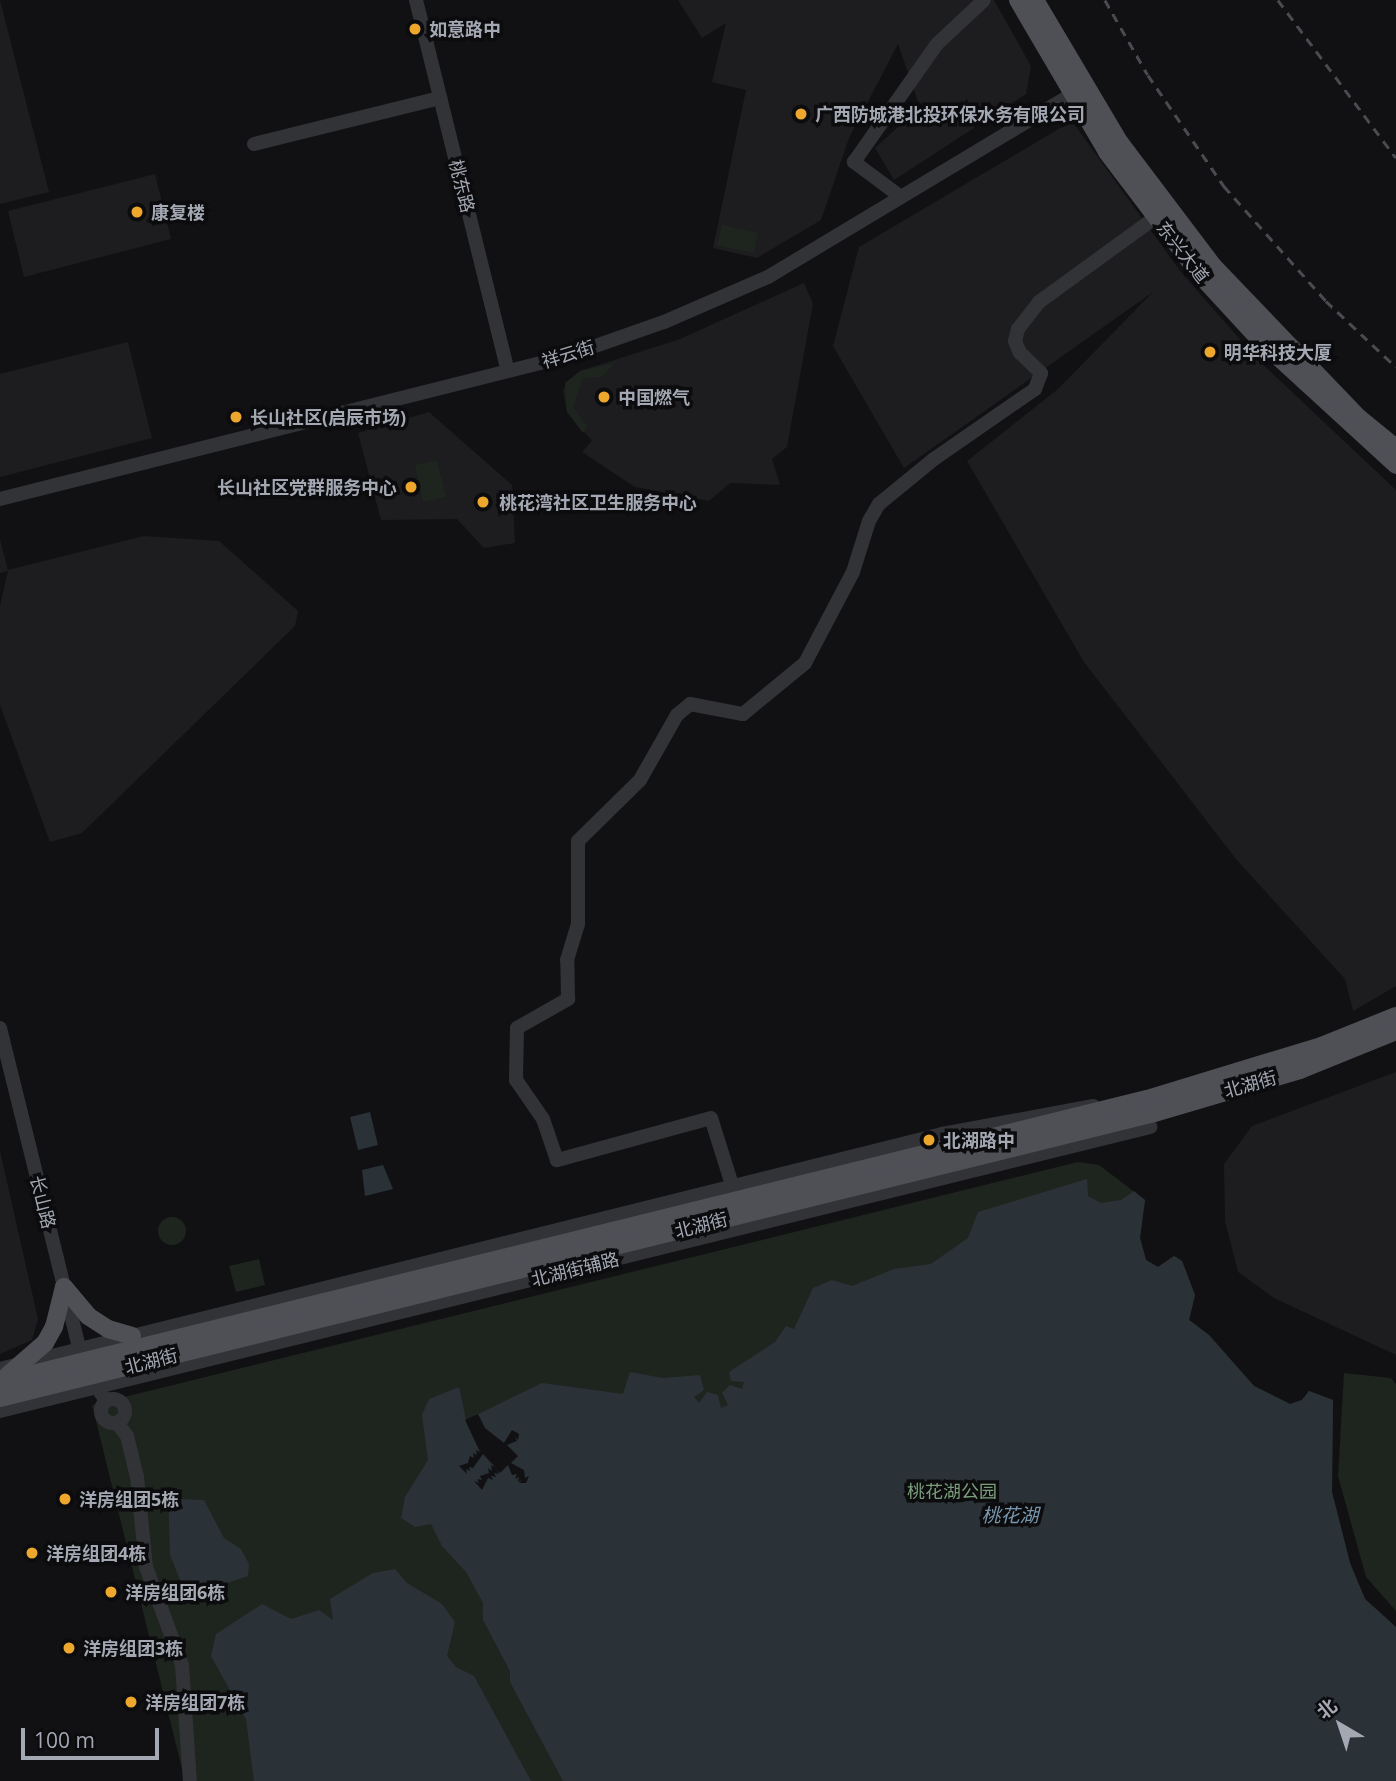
<!DOCTYPE html>
<html>
<head>
<meta charset="utf-8">
<style>
	body { margin:0 }
	#map { position:relative; width:1396px; height:1781px; overflow:hidden; background:#111113; font-family:"Open Sans","Noto Sans SC",sans-serif }
	div>[style] { position:absolute }
	.built>* { inset:0; background:#1d1d20 }
	.green>* { inset:0; background:#1d251e }
	.round { border-radius:50% }
	.water>* { inset:0; background:#2a3238 }
	.pier>* { inset:0; background:#111113 }
	.minor>* { height:14px; margin:-7px; padding:0 7px; transform-origin:7px; border-radius:7px; background:#323337 }
	.minor>.ring { margin:-7px; padding:0; box-sizing:content-box; background:none; border:14px solid #323337; border-radius:50% }
	.major>* { height:18px; margin:-9px; padding:0 9px; transform-origin:9px; border-radius:9px; background:#4e5056 }
	.rail>* { height:2.5px; margin-top:-1.25px; transform-origin:0; background:repeating-linear-gradient(90deg,#494b50 0 9px,transparent 0 16px) }
	.dots>* { width:19px; height:19px; translate:-50% -50%; box-sizing:border-box; border:4px solid #0c0c0e; border-radius:50% }
	span { translate:-50% -50%; white-space:nowrap; text-align:center; line-height:1.15; -webkit-text-stroke:7px #0c0c0e; paint-order:stroke }
	.poi-label { font-size:18px; color:#a3a8b3; font-weight:700 }
	.left { translate:0 -50%; text-align:left }
	.right { translate:-100% -50%; text-align:right }
	.street-label { font-size:18px; color:#a3a8b3 }
	.park-label { font-size:18px; color:#7a9e7b }
	.water-label { font-size:19px; color:#7997ae; font-style:italic }
	.north { position:absolute; left:1305px; top:1690px; width:70px; height:70px; -webkit-text-stroke:5px #0c0c0e; paint-order:stroke; rotate:321deg; font-size:19px; font-weight:700; line-height:28px; text-align:center; color:#a3a8b3 }
	.north::after { content:''; display:block; margin:auto; width:24px; height:32px; background:#a3a8b3; clip-path:polygon(50% 0,100% 100%,50% 72%,0 100%) }
	.scale { position:absolute; left:21px; top:1728px; width:138px; height:32px; box-sizing:border-box; border:4px solid #a3a8b3; border-top:0; padding-left:9px; font-size:21px; line-height:24px; white-space:nowrap; color:#a3a8b3; -webkit-text-stroke:5px #0c0c0e; paint-order:stroke }
</style>
</head>
<body>
<div id="map">
	<div class="built">
		<div style="clip-path:polygon(0 0,49px 192px,0 204px)"></div>
		<div style="clip-path:polygon(678px 0,994px 0,1031px 66px,1026px 94px,894px 180px,875px 148px,920px 107px,898px 44px,849px 138px,821px 220px,757px 258px,713px 248px,746px 90px,712px 82px,726px 23px,702px 38px)"></div>
		<div style="clip-path:polygon(1072px 121px,1180px 271px,1259px 361px,1396px 490px,1396px 986px,1353px 1011px,1345px 979px,1236px 859px,1084px 662px,967px 461px,1058px 389px,1153px 292px,904px 468px,833px 346px,859px 247px)"></div>
		<div style="clip-path:polygon(155px 174px,171px 239px,24px 277px,8px 211px)"></div>
		<div style="clip-path:polygon(804px 283px,813px 304px,787px 447px,772px 459px,780px 485px,730px 483px,709px 501px,635px 487px,582px 452px,592px 441px,567px 412px,563px 390px,580px 371px,680px 339px)"></div>
		<div style="clip-path:polygon(128px 342px,152px 438px,0 477px,0 374px)"></div>
		<div style="clip-path:polygon(429px 412px,512px 485px,515px 543px,484px 548px,457px 519px,381px 520px,358px 433px)"></div>
		<div style="clip-path:polygon(144px 536px,219px 541px,298px 611px,295px 626px,82px 833px,50px 842px,0 705px,0 606px,8px 571px,0 573px,0 539px,8px 570px)"></div>
		<div style="clip-path:polygon(1396px 1072px,1396px 1355px,1274px 1298px,1238px 1272px,1225px 1221px,1224px 1164px,1252px 1126px)"></div>
		<div style="clip-path:polygon(0 1151px,38px 1319px,32px 1340px,0 1354px)"></div>
	</div>
	<div class="green">
		<div style="clip-path:polygon(722px 225px,758px 233px,754px 253px,717px 245px)"></div>
		<div style="clip-path:polygon(615px 363px,601px 377px,583px 378px,573px 407px,587px 426px,583px 433px,567px 412px,565px 383px,580px 371px)"></div>
		<div style="clip-path:polygon(437px 460px,446px 497px,423px 502px,415px 465px)"></div>
		<div style="clip-path:polygon(1078px 1162px,1099px 1165px,1145px 1200px,1140px 1238px,1146px 1260px,1158px 1267px,1174px 1256px,1182px 1261px,1195px 1295px,1189px 1320px,1209px 1335px,1254px 1386px,1290px 1404px,1302px 1400px,1309px 1391px,1333px 1400px,1332px 1492px,1350px 1563px,1365px 1599px,1396px 1627px,1396px 1781px,185px 1781px,92px 1405px)"></div>
		<div class="round" style="left:158px;top:1217px;width:28px;height:28px"></div>
		<div style="clip-path:polygon(259px 1259px,265px 1285px,236px 1292px,229px 1266px)"></div>
		<div style="clip-path:polygon(1344px 1373px,1391px 1378px,1396px 1384px,1396px 1611px,1366px 1577px,1338px 1476px)"></div>
	</div>
	<div class="water">
		<div style="clip-path:polygon(370px 1112px,378px 1145px,358px 1150px,350px 1117px)"></div>
		<div style="clip-path:polygon(383px 1165px,393px 1189px,365px 1196px,362px 1170px)"></div>
		<div style="clip-path:polygon(1087px 1179px,1088px 1196px,1101px 1203px,1121px 1200px,1134px 1191px,1145px 1200px,1140px 1238px,1146px 1260px,1158px 1267px,1174px 1256px,1182px 1261px,1195px 1295px,1189px 1320px,1209px 1335px,1254px 1386px,1290px 1404px,1302px 1400px,1309px 1391px,1333px 1400px,1332px 1492px,1350px 1563px,1365px 1599px,1396px 1627px,1396px 1781px,563px 1781px,510px 1682px,510px 1671px,483px 1620px,483px 1603px,466px 1572px,442px 1546px,431px 1524px,415px 1527px,401px 1518px,405px 1497px,428px 1460px,422px 1415px,429px 1399px,459px 1387px,466px 1420px,542px 1383px,623px 1394px,630px 1372px,663px 1378px,700px 1375px,704px 1390px,694px 1397px,699px 1403px,707px 1392px,718px 1395px,721px 1408px,728px 1405px,722px 1393px,730px 1385px,742px 1389px,744px 1382px,731px 1381px,729px 1372px,775px 1342px,786px 1326px,794px 1329px,813px 1288px,832px 1280px,852px 1286px,894px 1269px,931px 1264px,968px 1238px,978px 1212px)"></div>
		<div style="clip-path:polygon(168px 1492px,177px 1499px,204px 1500px,224px 1538px,241px 1549px,249px 1564px,248px 1576px,230px 1582px,207px 1600px,181px 1582px,170px 1555px)"></div>
		<div style="clip-path:polygon(395px 1569px,407px 1583px,442px 1604px,455px 1622px,447px 1656px,456px 1667px,474px 1676px,531px 1781px,254px 1781px,246px 1719px,211px 1656px,216px 1634px,262px 1604px,291px 1619px,319px 1610px,333px 1620px,330px 1599px,373px 1573px)"></div>
	</div>
	<div class="pier">
		<div style="clip-path:polygon(478px 1414px,485px 1428px,504px 1443px,512px 1430px,519px 1434px,518px 1440px,515px 1437px,517px 1441px,507px 1445px,518px 1456px,511px 1463px,524px 1470px,525px 1478px,529px 1476px,526px 1483px,519px 1483px,522px 1480px,518px 1482px,519px 1477px,515px 1479px,517px 1474px,512px 1475px,508px 1465px,500px 1473px,497px 1470px,499px 1474px,494px 1473px,496px 1477px,491px 1476px,493px 1480px,488px 1478px,482px 1490px,474px 1481px,479px 1483px,477px 1479px,482px 1480px,480px 1476px,489px 1473px,488px 1468px,492px 1471px,491px 1465px,495px 1467px,483px 1454px,473px 1468px,469px 1467px,470px 1471px,466px 1469px,467px 1474px,459px 1466px,468px 1463px,470px 1456px,474px 1458px,473px 1453px,477px 1455px,476px 1450px,480px 1452px,465px 1420px)"></div>
	</div>
	<div class="minor">
		<div style="left:416px;top:0;width:382px;rotate:76.1deg"></div>
		<div style="left:254px;top:144px;width:192px;rotate:-13.9deg"></div>
		<div style="left:901px;top:197px;width:59px;rotate:-143.3deg"></div>
		<div style="left:854px;top:162px;width:144px;rotate:-54.9deg"></div>
		<div style="left:937px;top:44px;width:64px;rotate:-43.1deg"></div>
		<div style="left:0;top:499px;width:582px;rotate:-14.13deg"></div>
		<div style="left:564px;top:357px;width:106px;rotate:-19.3deg"></div>
		<div style="left:664px;top:322px;width:113px;rotate:-23.4deg"></div>
		<div style="left:768px;top:277px;width:363px;rotate:-31deg"></div>
		<div style="left:0;top:1028px;width:338px;rotate:76.1deg"></div>
		<div style="left:733px;top:1188px;width:73px;rotate:-107.4deg"></div>
		<div style="left:711px;top:1118px;width:160px;rotate:164.7deg"></div>
		<div style="left:557px;top:1160px;width:43px;rotate:-108.9deg"></div>
		<div style="left:543px;top:1119px;width:47px;rotate:-124.7deg"></div>
		<div style="left:516px;top:1080px;width:52px;rotate:-88.9deg"></div>
		<div style="left:517px;top:1028px;width:59px;rotate:-29.6deg"></div>
		<div style="left:568px;top:999px;width:39px;rotate:-91deg"></div>
		<div style="left:567px;top:960px;width:38px;rotate:-73deg"></div>
		<div style="left:578px;top:924px;width:83px;rotate:-90deg"></div>
		<div style="left:578px;top:841px;width:87px;rotate:-44.5deg"></div>
		<div style="left:640px;top:780px;width:75px;rotate:-60.4deg"></div>
		<div style="left:677px;top:715px;width:17px;rotate:-40deg"></div>
		<div style="left:690px;top:704px;width:54px;rotate:10.7deg"></div>
		<div style="left:743px;top:714px;width:80px;rotate:-39.4deg"></div>
		<div style="left:805px;top:663px;width:103px;rotate:-62.2deg"></div>
		<div style="left:853px;top:572px;width:53px;rotate:-72.6deg"></div>
		<div style="left:869px;top:521px;width:20px;rotate:-60deg"></div>
		<div style="left:879px;top:504px;width:71px;rotate:-39.3deg"></div>
		<div style="left:934px;top:459px;width:123px;rotate:-34.7deg"></div>
		<div style="left:1035px;top:389px;width:17px;rotate:-69deg"></div>
		<div style="left:1041px;top:373px;width:29px;rotate:-136deg"></div>
		<div style="left:1020px;top:353px;width:13px;rotate:-113deg"></div>
		<div style="left:1015px;top:341px;width:12px;rotate:-76deg"></div>
		<div style="left:1018px;top:329px;width:34px;rotate:-52deg"></div>
		<div style="left:1039px;top:302px;width:145px;rotate:-36deg"></div>
		<div style="left:0;top:1369px;width:971px;rotate:-14.01deg"></div>
		<div style="left:942px;top:1134px;width:154px;rotate:-10.5deg"></div>
		<div style="left:92px;top:1381px;width:24px;rotate:54deg"></div>
		<div class="ring" style="left:101px;top:1399px;width:10px;height:10px"></div>
		<div style="left:0;top:1411px;width:1185px;rotate:-13.87deg"></div>
		<div style="left:117px;top:1423px;width:16px;rotate:52deg"></div>
		<div style="left:127px;top:1436px;width:42px;rotate:76.3deg"></div>
		<div style="left:137px;top:1477px;width:90px;rotate:84.3deg"></div>
		<div style="left:146px;top:1567px;width:104px;rotate:69.8deg"></div>
		<div style="left:182px;top:1665px;width:116px;rotate:86.1deg"></div>
	</div>
	<div class="major">
		<div style="left:1018px;top:0;width:176px;rotate:59.6deg"></div>
		<div style="left:1107px;top:152px;width:157px;rotate:52.8deg"></div>
		<div style="left:1202px;top:277px;width:88px;rotate:47.3deg"></div>
		<div style="left:1262px;top:342px;width:182px;rotate:42.5deg"></div>
		<div style="left:1035px;top:0;width:166px;rotate:59.3deg"></div>
		<div style="left:1120px;top:143px;width:154px;rotate:52.9deg"></div>
		<div style="left:1213px;top:266px;width:211px;rotate:46.2deg"></div>
		<div style="left:1359px;top:418px;width:48px;rotate:39deg"></div>
		<div style="left:64px;top:1287px;width:38px;rotate:50deg"></div>
		<div style="left:88px;top:1316px;width:24px;rotate:33deg"></div>
		<div style="left:108px;top:1329px;width:25px;rotate:16deg"></div>
		<div style="left:8px;top:1375px;width:49px;rotate:-40.9deg"></div>
		<div style="left:45px;top:1343px;width:18px;rotate:-61deg"></div>
		<div style="left:54px;top:1327px;width:41px;rotate:-76deg"></div>
		<div style="left:0;top:1382px;width:1181px;rotate:-13.86deg"></div>
		<div style="left:1147px;top:1099px;width:182px;rotate:-16.9deg"></div>
		<div style="left:1321px;top:1046px;width:81px;rotate:-21.8deg"></div>
		<div style="left:0;top:1398px;width:1189px;rotate:-13.87deg"></div>
		<div style="left:1154px;top:1113px;width:152px;rotate:-16.4deg"></div>
		<div style="left:1300px;top:1070px;width:104px;rotate:-22.1deg"></div>
	</div>
	<div class="rail">
		<div style="left:1105px;top:0;width:86px;rotate:60.2deg"></div>
		<div style="left:1148px;top:75px;width:135px;rotate:55.6deg"></div>
		<div style="left:1224px;top:186px;width:154px;rotate:48.4deg"></div>
		<div style="left:1326px;top:301px;width:96px;rotate:43.3deg"></div>
		<div style="left:1278px;top:0;width:197px;rotate:53.2deg"></div>
	</div>
	<div class="dots">
		<div style="left:415px;top:29px;background:#eea72d"></div>
		<div style="left:801px;top:114px;background:#eea72d"></div>
		<div style="left:137px;top:212px;background:#eea72d"></div>
		<div style="left:1210px;top:352px;background:#eea72d"></div>
		<div style="left:604px;top:397px;background:#eea72d"></div>
		<div style="left:236px;top:417px;background:#eea72d"></div>
		<div style="left:411px;top:487px;background:#eea72d"></div>
		<div style="left:483px;top:502px;background:#eea72d"></div>
		<div style="left:929px;top:1140px;background:#eea72d"></div>
		<div style="left:65px;top:1499px;background:#eea72d"></div>
		<div style="left:32px;top:1553px;background:#eea72d"></div>
		<div style="left:111px;top:1592px;background:#eea72d"></div>
		<div style="left:69px;top:1648px;background:#eea72d"></div>
		<div style="left:131px;top:1702px;background:#eea72d"></div>
	</div>
	<div class="poi-label">
		<span class="left" style="left:429px;top:29px">如意路中</span>
		<span class="left" style="left:815px;top:114px">广西防城港北投环保水务有限公司</span>
		<span class="left" style="left:151px;top:212px">康复楼</span>
		<span class="left" style="left:1224px;top:352px">明华科技大厦</span>
		<span class="left" style="left:618px;top:397px">中国燃气</span>
		<span class="left" style="left:250px;top:417px">长山社区(启辰市场)</span>
		<span class="right" style="left:397px;top:487px">长山社区党群服务中心</span>
		<span class="left" style="left:499px;top:502px">桃花湾社区卫生服务中心</span>
		<span class="left" style="left:943px;top:1140px">北湖路中</span>
		<span class="left" style="left:79px;top:1499px">洋房组团5栋</span>
		<span class="left" style="left:46px;top:1553px">洋房组团4栋</span>
		<span class="left" style="left:125px;top:1592px">洋房组团6栋</span>
		<span class="left" style="left:83px;top:1648px">洋房组团3栋</span>
		<span class="left" style="left:145px;top:1702px">洋房组团7栋</span>
	</div>
	<div class="street-label">
		<span style="left:462px;top:186px;rotate:76deg">桃东路</span>
		<span style="left:1183px;top:252px;rotate:52deg">东兴大道</span>
		<span style="left:568px;top:354px;rotate:-17deg">祥云街</span>
		<span style="left:1250px;top:1084px;rotate:-16deg">北湖街</span>
		<span style="left:43px;top:1202px;rotate:76deg">长山路</span>
		<span style="left:701px;top:1225px;rotate:-14deg">北湖街</span>
		<span style="left:575px;top:1269px;rotate:-14deg">北湖街辅路</span>
		<span style="left:151px;top:1361px;rotate:-14deg">北湖街</span>
	</div>
	<div class="park-label">
		<span style="left:952px;top:1491px">桃花湖公园</span>
	</div>
	<div class="water-label">
		<span style="left:1010px;top:1516px">桃花湖</span>
	</div>
	<div class="north">北</div>
	<div class="scale">100 m</div>
</div>
</body>
</html>
